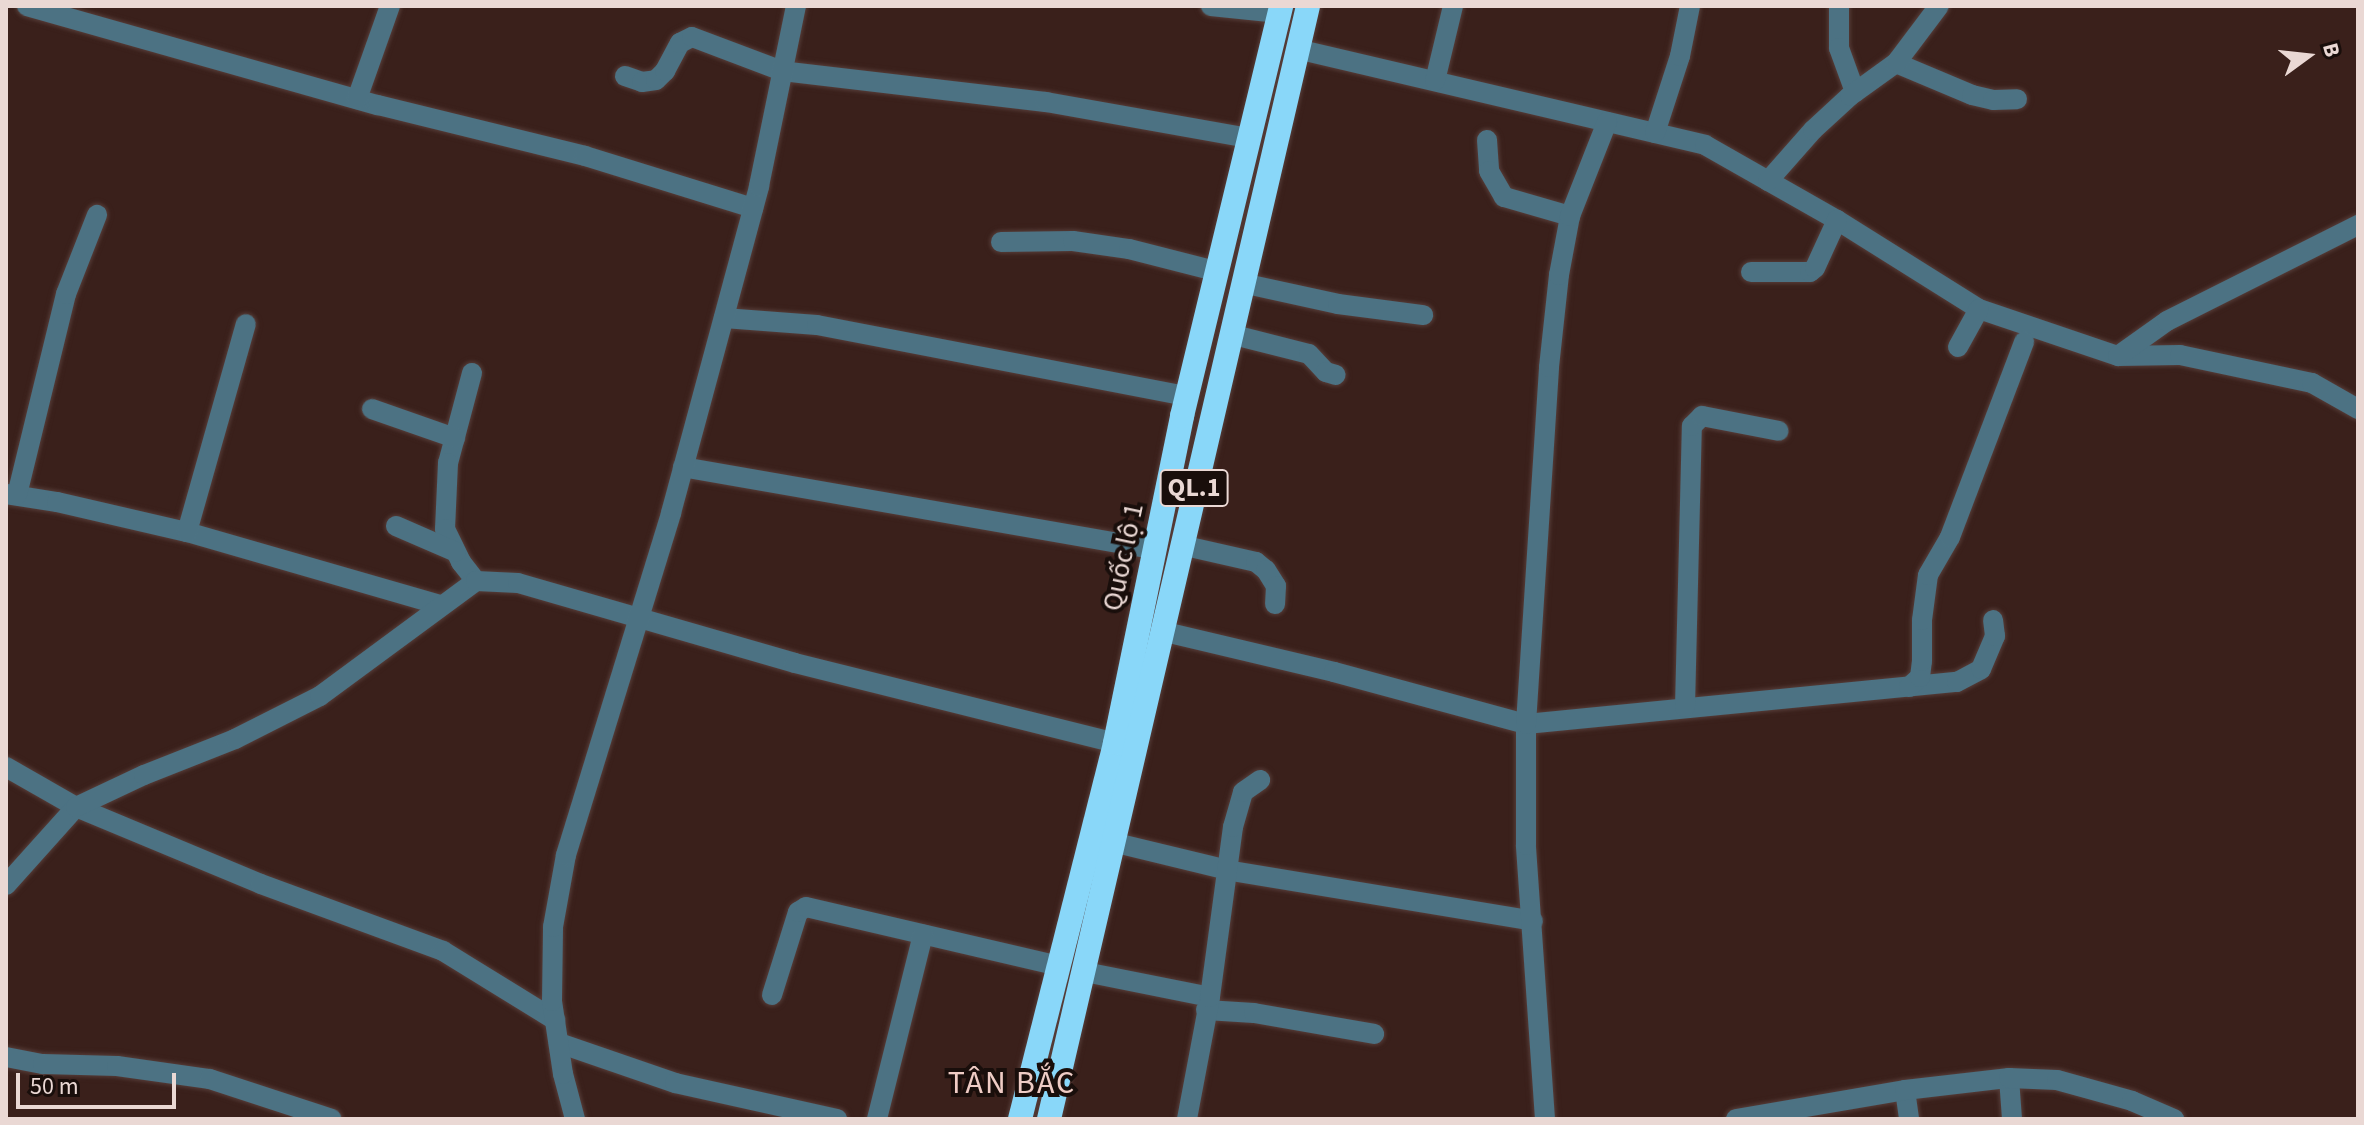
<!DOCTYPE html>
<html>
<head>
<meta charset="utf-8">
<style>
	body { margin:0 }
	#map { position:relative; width:2364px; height:1125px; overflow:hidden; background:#3a201b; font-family:"Source Sans 3",sans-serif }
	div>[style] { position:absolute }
	.roads { filter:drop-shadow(0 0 2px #563d39) drop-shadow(0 0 2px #563d39) }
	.minor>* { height:20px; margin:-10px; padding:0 10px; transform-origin:10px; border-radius:10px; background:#4c7283 }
	.highway>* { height:24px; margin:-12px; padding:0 12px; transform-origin:12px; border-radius:12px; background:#89d7f9 }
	span { translate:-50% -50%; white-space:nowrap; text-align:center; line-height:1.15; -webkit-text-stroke:8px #190e0b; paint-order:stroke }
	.shield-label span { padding:2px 6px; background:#190e0b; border:2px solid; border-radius:6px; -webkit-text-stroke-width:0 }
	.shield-label { font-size:26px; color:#ead8d4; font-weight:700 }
	.street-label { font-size:28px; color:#ead8d4 }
	.quarter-label { font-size:32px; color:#efccc5; letter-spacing:2px }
	.frame { position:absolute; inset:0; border:8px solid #ead8d4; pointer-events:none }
	.north { position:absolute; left:2268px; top:16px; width:80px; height:80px; -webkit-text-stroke:6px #190e0b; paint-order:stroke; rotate:75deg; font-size:22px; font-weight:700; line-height:32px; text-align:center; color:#ead8d4 }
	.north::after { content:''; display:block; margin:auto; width:28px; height:36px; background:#ead8d4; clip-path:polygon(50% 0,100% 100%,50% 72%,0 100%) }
	.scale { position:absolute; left:16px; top:1073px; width:160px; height:36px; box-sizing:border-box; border:4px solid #ead8d4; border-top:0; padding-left:10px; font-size:24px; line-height:28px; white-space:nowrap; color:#ead8d4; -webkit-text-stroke:6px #190e0b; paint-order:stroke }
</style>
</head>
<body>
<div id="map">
	<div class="roads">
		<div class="minor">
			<div style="left:27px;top:6px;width:365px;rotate:15.8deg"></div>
			<div style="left:378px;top:105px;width:213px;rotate:13.8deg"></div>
			<div style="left:585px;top:156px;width:176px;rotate:17.2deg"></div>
			<div style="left:1211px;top:6px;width:68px;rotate:5.9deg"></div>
			<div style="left:1839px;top:6px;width:42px;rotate:90deg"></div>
			<div style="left:1839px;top:48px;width:47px;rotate:70deg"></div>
			<div style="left:1297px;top:49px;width:419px;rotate:13.2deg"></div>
			<div style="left:1705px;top:145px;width:152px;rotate:29.6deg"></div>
			<div style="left:1837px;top:220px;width:168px;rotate:32.1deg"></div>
			<div style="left:1979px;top:309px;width:147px;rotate:18.7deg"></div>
			<div style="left:2118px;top:356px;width:62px;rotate:-0.9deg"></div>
			<div style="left:2180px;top:355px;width:135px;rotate:12deg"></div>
			<div style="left:2312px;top:383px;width:53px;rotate:29.5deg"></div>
			<div style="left:1896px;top:63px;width:82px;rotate:22.8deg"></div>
			<div style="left:1972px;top:95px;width:22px;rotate:13deg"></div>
			<div style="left:1993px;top:100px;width:24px;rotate:-2deg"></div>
			<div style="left:625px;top:76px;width:18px;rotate:19deg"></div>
			<div style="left:642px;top:82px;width:14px;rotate:-8deg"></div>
			<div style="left:656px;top:80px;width:13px;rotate:-45deg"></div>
			<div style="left:665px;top:71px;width:32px;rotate:-62deg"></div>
			<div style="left:680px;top:43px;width:13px;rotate:-27deg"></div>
			<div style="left:692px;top:37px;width:96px;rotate:20.7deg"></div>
			<div style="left:782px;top:71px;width:266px;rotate:6.7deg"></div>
			<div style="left:1046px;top:102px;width:205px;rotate:10.1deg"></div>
			<div style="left:1435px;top:81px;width:77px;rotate:-76.5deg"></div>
			<div style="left:357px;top:99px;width:99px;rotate:-70.5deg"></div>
			<div style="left:1655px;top:133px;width:81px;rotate:-72deg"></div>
			<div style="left:1680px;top:56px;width:51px;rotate:-78.7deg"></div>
			<div style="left:1487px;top:140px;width:31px;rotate:86deg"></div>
			<div style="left:1489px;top:171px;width:30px;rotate:60deg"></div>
			<div style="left:1504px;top:197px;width:69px;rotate:16.1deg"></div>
			<div style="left:1768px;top:181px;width:68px;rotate:-48.6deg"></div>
			<div style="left:1813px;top:130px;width:50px;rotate:-42.6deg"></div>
			<div style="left:1850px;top:96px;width:57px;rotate:-35.7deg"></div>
			<div style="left:1896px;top:63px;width:71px;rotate:-53deg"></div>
			<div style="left:1001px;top:242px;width:72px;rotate:-0.8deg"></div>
			<div style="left:1073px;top:241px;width:57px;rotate:8.1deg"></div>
			<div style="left:1129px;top:249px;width:89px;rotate:14.3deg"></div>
			<div style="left:1751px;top:272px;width:59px"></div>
			<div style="left:1810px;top:272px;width:6px;rotate:-39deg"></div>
			<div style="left:1815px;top:268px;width:53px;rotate:-65.4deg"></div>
			<div style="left:1242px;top:283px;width:98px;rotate:12.3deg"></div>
			<div style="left:1338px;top:304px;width:86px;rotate:7.4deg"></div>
			<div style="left:724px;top:318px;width:93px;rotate:4.3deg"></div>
			<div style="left:817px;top:325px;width:377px;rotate:10.9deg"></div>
			<div style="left:1230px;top:334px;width:81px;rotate:14.2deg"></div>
			<div style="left:1309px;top:354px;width:25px;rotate:47deg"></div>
			<div style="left:1326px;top:372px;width:10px;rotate:17deg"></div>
			<div style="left:1958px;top:347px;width:43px;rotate:-61.1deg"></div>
			<div style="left:2118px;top:356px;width:60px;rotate:-35.5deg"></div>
			<div style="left:2167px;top:321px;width:214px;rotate:-26.7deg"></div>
			<div style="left:472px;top:373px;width:93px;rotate:104.9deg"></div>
			<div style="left:448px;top:463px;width:66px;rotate:92.6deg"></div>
			<div style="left:445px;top:529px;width:37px;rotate:64deg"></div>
			<div style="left:461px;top:562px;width:24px;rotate:52deg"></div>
			<div style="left:372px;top:409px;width:88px;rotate:19.3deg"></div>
			<div style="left:683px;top:467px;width:479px;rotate:9.9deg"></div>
			<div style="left:6px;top:494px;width:52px;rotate:8.9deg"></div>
			<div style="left:57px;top:502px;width:133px;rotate:13deg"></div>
			<div style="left:187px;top:532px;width:263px;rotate:16.1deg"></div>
			<div style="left:17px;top:495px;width:207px;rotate:-76.3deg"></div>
			<div style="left:66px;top:294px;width:85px;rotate:-68.6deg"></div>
			<div style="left:396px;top:526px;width:65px;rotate:23.4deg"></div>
			<div style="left:187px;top:532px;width:216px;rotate:-74.2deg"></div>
			<div style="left:1181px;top:545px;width:77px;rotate:12.8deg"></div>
			<div style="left:1256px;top:562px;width:13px;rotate:39deg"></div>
			<div style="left:1266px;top:570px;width:19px;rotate:58deg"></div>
			<div style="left:1276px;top:586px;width:18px;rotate:93deg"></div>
			<div style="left:1161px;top:631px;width:178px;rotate:13.3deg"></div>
			<div style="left:1334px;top:672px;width:199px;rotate:15.2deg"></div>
			<div style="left:1526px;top:724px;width:433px;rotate:-5.6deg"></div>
			<div style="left:1957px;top:682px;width:27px;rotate:-28deg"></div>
			<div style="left:1981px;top:669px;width:36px;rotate:-67deg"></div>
			<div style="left:1995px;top:636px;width:16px;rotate:-97deg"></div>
			<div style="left:1909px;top:687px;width:15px;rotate:-42deg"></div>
			<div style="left:1920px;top:677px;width:16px;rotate:-83deg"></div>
			<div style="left:1922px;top:661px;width:41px;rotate:-90deg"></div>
			<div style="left:1922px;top:620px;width:45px;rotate:-82.4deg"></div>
			<div style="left:1928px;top:575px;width:44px;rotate:-59.9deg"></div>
			<div style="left:1950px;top:537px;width:209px;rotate:-69.2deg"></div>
			<div style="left:1685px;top:707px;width:281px;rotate:-88.6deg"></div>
			<div style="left:1692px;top:426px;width:14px;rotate:-45deg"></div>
			<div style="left:1702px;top:416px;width:78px;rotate:11deg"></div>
			<div style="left:6px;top:767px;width:81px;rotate:29.7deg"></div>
			<div style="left:76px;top:807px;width:200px;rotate:22.6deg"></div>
			<div style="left:261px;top:884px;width:194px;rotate:20.2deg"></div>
			<div style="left:443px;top:951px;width:132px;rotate:31.6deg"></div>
			<div style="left:1112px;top:842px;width:123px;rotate:13.6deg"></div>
			<div style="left:1232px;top:871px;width:305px;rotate:9.4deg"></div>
			<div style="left:6px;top:885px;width:105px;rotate:-48.1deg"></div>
			<div style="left:76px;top:807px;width:75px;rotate:-25.2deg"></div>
			<div style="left:144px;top:775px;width:98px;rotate:-21.6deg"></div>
			<div style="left:235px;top:739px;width:95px;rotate:-26.8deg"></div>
			<div style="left:320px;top:696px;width:194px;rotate:-36.4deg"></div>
			<div style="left:476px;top:581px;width:42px;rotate:2.7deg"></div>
			<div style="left:518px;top:583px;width:288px;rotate:16.1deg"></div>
			<div style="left:795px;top:663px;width:330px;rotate:14deg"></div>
			<div style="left:1085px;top:972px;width:127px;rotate:11.3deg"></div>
			<div style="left:772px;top:995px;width:87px;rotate:-72.6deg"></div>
			<div style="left:798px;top:912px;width:9px;rotate:-32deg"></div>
			<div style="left:806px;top:907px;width:260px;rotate:13.1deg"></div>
			<div style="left:1206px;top:1010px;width:48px;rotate:3.6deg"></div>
			<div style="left:1254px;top:1013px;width:122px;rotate:9.9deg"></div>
			<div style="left:559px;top:1043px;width:123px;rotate:19deg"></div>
			<div style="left:675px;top:1083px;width:166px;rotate:12.5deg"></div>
			<div style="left:6px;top:1057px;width:38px;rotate:11deg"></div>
			<div style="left:43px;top:1064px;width:74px;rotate:1.5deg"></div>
			<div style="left:117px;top:1066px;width:94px;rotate:8deg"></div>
			<div style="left:210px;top:1079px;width:128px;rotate:18.2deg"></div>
			<div style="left:2009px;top:1078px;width:41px;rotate:85.8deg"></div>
			<div style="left:1905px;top:1090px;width:29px;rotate:82deg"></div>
			<div style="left:575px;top:1119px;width:47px;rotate:-104.9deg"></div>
			<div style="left:563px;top:1074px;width:74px;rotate:-98.6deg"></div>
			<div style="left:552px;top:1001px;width:74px;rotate:-89.2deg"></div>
			<div style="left:553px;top:927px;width:73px;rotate:-79.8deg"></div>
			<div style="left:566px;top:855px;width:358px;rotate:-72.9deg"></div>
			<div style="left:671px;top:513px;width:339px;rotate:-74.9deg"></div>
			<div style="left:759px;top:186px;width:184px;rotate:-78.4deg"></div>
			<div style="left:877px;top:1119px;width:190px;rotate:-76deg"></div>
			<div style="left:1187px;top:1119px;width:124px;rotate:-79.3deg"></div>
			<div style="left:1210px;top:997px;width:172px;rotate:-82.3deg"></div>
			<div style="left:1233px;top:827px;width:36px;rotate:-74deg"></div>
			<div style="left:1243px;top:792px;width:21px;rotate:-35deg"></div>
			<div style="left:1545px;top:1119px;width:275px;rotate:-94deg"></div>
			<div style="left:1526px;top:845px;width:121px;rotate:-90deg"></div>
			<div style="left:1526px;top:724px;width:358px;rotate:-86.3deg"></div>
			<div style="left:1549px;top:367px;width:93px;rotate:-83.8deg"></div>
			<div style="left:1559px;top:275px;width:60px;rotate:-79.4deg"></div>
			<div style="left:1570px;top:216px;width:101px;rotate:-68.5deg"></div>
			<div style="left:1736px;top:1119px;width:171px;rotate:-9.7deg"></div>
			<div style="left:1905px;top:1090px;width:105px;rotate:-6.6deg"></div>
			<div style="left:2009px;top:1078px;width:48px;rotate:2.4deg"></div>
			<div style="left:2057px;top:1080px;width:78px;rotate:15.6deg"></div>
			<div style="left:2132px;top:1101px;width:46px;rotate:23.2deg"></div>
		</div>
		<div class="highway">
			<div style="left:1020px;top:1119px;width:388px;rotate:-75.8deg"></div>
			<div style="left:1115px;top:743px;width:334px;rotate:-78.4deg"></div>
			<div style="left:1182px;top:416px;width:422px;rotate:-76.4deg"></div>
			<div style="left:1049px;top:1119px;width:1143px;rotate:-76.9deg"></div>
		</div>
	</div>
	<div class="shield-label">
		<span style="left:1194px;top:488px">QL.1</span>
	</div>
	<div class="street-label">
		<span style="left:1123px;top:557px;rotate:-78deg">Quốc lộ 1</span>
	</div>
	<div class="quarter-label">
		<span style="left:1012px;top:1083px">TÂN BẮC</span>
	</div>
	<div class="frame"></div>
	<div class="north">B</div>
	<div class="scale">50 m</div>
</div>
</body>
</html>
